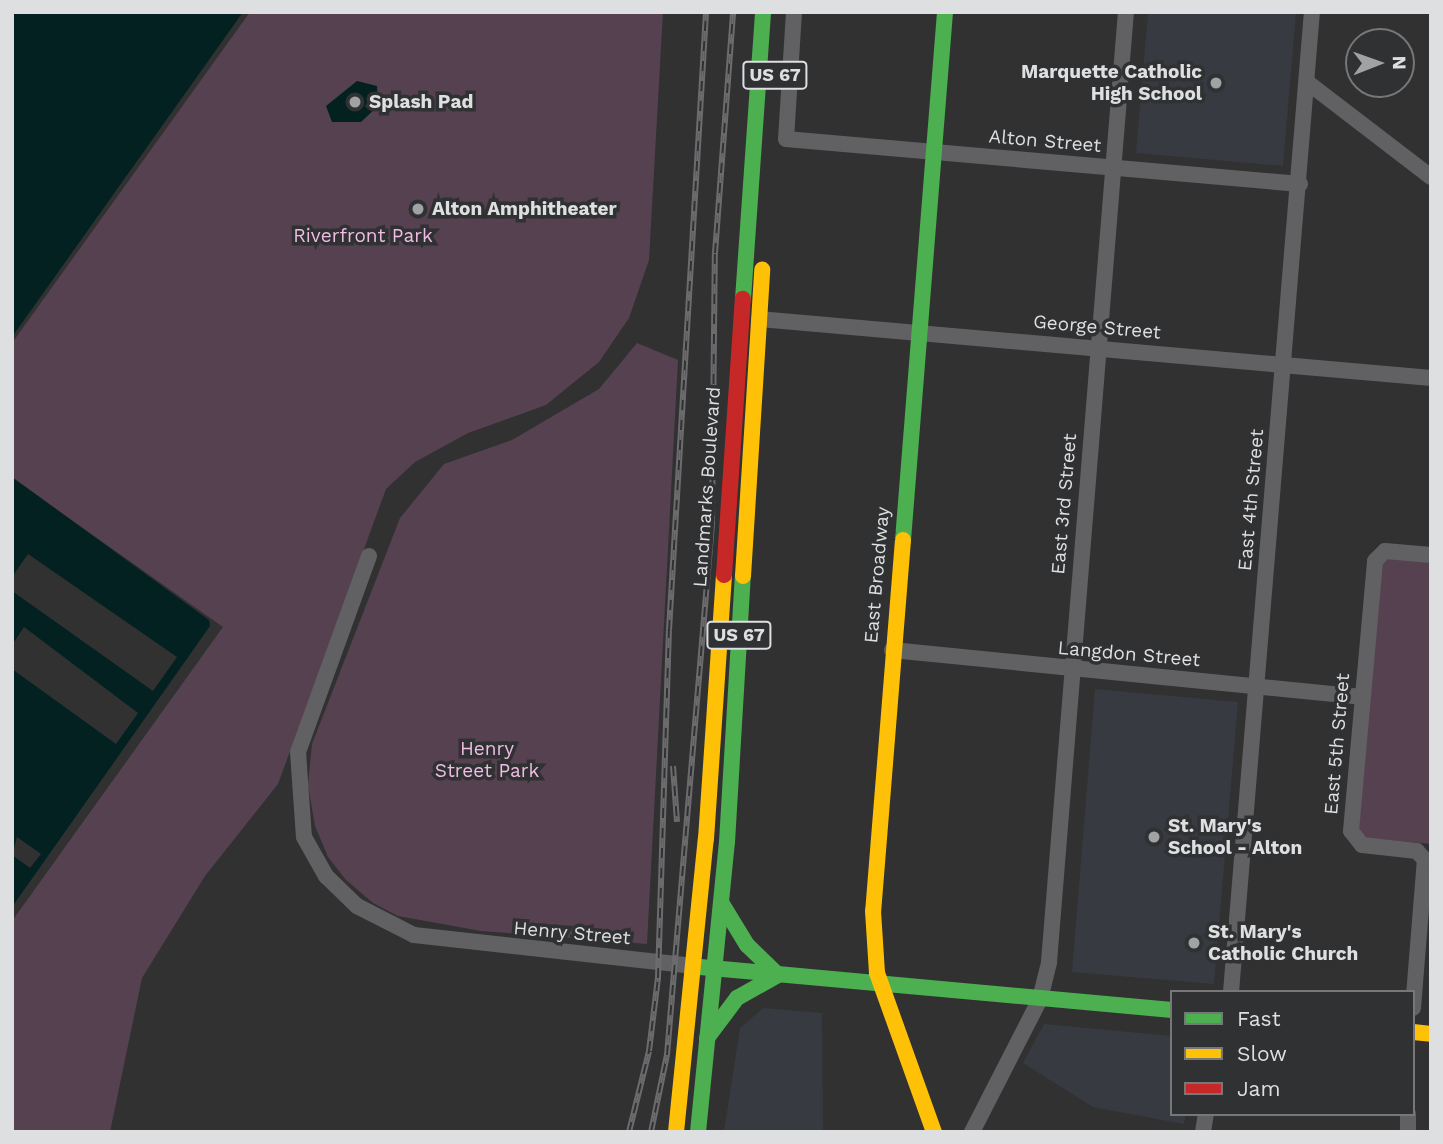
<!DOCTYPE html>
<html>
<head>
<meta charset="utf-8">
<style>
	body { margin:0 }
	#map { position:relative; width:1443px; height:1144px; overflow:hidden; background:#313132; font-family:"Work Sans",sans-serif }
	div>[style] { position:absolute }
	.built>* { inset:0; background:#373a41 }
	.green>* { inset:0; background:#554150 }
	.water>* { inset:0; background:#042122 }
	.pier>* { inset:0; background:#313132 }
	.street>* { height:16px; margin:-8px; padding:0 8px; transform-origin:8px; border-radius:8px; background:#616063 }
	.fast>* { height:16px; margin:-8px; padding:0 8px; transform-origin:8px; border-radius:8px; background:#4caf50 }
	.slow>* { height:16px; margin:-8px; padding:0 8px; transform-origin:8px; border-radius:8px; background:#ffc107 }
	.jam>* { height:16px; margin:-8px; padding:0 8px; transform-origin:8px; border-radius:8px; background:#c62828 }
	.rail>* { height:6px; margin-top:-3px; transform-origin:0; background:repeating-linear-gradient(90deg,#303133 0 10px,#6c6b6e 0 20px); box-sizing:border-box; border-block:2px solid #6c6b6e }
	.dots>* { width:19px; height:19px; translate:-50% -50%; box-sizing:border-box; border:4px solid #303133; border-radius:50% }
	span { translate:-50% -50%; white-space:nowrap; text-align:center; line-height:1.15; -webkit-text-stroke:7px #303133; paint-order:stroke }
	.shield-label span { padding:2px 5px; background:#303133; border:2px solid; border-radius:5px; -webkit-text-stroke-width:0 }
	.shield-label { font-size:18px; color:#dedfe1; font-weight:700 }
	.poi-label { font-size:19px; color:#dedfe1; font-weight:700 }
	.right { translate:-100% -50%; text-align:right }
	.left { translate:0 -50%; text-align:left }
	.street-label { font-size:19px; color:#dedfe1 }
	.park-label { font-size:19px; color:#f0bce3 }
	.frame { position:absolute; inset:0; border:14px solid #dedfe1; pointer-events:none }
	.legend { position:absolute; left:1170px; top:990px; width:245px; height:126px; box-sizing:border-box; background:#303133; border:2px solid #767779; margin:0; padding:9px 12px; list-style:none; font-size:21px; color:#dedfe1 }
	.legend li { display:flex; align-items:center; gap:14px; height:35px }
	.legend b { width:35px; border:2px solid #767779 }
	.north { position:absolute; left:1345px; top:28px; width:70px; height:70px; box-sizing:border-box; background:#303133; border:2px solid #767779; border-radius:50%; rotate:89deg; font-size:19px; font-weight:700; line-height:28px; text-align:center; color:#dedfe1 }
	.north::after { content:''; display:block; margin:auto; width:24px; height:32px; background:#a1a2a4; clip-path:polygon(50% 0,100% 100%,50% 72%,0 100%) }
</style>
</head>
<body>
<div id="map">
	<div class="built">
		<div style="clip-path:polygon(1296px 12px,1283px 166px,1136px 153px,1148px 13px)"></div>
		<div style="clip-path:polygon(1095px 689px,1238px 702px,1214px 984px,1072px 972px)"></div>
		<div style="clip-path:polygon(763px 1008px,822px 1013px,823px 1132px,724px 1132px,740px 1028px)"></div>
		<div style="clip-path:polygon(1044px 1024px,1172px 1036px,1172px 1114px,1186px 1114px,1184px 1124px,1093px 1107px,1023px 1063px)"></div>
	</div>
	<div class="green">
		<div style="clip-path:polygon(250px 12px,663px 12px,649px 260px,629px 318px,599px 362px,546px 405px,468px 433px,415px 462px,386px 489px,278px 784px,205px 876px,142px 978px,110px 1132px,12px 1132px,12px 921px,223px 627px,12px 478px,12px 343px)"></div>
		<div style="clip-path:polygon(637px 343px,678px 360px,647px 944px,481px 931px,398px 916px,373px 903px,346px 880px,328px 857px,315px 826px,308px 785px,312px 744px,400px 518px,444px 464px,512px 440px,599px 389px)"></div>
		<div style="clip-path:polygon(1390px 558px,1431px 562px,1431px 844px,1367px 838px,1358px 829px,1382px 565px)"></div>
	</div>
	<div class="water">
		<div style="clip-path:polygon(12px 12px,243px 12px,12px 337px)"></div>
		<div style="clip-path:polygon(357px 81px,377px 86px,378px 106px,361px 122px,332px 122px,326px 106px)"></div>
		<div style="clip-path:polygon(12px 477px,209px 620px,210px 626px,12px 907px)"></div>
	</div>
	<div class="pier">
		<div style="clip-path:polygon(28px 554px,177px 657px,153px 691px,12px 591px,12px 577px)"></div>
		<div style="clip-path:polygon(24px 627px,138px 713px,116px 744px,12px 669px,12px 645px)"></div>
		<div style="clip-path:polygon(17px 837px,41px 854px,30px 868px,12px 855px)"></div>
	</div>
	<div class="street">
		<div style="left:794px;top:12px;width:127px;rotate:93.6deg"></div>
		<div style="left:786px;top:139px;width:516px;rotate:5deg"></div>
		<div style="left:1307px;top:82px;width:156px;rotate:37.5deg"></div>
		<div style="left:759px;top:319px;width:675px;rotate:5.02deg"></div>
		<div style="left:369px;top:556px;width:208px;rotate:109.9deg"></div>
		<div style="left:298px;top:752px;width:85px;rotate:86deg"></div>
		<div style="left:304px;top:837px;width:45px;rotate:60.6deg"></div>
		<div style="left:326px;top:876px;width:43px;rotate:44.1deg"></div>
		<div style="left:357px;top:906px;width:64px;rotate:27deg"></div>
		<div style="left:414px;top:935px;width:282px;rotate:6.3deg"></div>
		<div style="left:892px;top:650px;width:472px;rotate:5.7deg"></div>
		<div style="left:1231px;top:992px;width:983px;rotate:-85.28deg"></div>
		<div style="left:1413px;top:1008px;width:148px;rotate:-85.4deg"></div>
		<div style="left:1425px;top:860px;width:12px;rotate:-132deg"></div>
		<div style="left:1417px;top:851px;width:55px;rotate:-173.8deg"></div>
		<div style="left:1362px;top:845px;width:18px;rotate:-128deg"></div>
		<div style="left:1351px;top:831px;width:271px;rotate:-84.9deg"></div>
		<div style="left:1375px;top:561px;width:14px;rotate:-45deg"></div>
		<div style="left:1385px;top:551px;width:46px;rotate:5deg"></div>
		<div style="left:972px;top:1132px;width:149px;rotate:-62.9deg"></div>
		<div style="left:1040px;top:999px;width:38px;rotate:-76deg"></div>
		<div style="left:1049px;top:962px;width:953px;rotate:-85.37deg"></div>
		<div style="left:1203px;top:1132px;width:18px;rotate:-81deg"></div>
		<div style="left:1408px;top:1132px;width:18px;rotate:-90deg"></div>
	</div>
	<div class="fast">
		<div style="left:743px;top:299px;width:288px;rotate:-86deg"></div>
		<div style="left:903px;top:540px;width:530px;rotate:-85.45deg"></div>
		<div style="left:700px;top:967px;width:474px;rotate:5.2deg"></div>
		<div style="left:707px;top:1038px;width:50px;rotate:-53.1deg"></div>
		<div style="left:737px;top:998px;width:47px;rotate:-29.3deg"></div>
		<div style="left:778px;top:975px;width:43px;rotate:-135.9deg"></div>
		<div style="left:747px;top:945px;width:48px;rotate:-121.4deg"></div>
		<div style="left:698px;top:1132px;width:291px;rotate:-84.3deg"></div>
		<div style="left:727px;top:842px;width:266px;rotate:-86.6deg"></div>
	</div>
	<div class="slow">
		<div style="left:903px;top:540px;width:372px;rotate:94.6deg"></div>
		<div style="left:873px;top:911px;width:62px;rotate:86.3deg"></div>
		<div style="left:877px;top:973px;width:169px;rotate:70.3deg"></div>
		<div style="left:743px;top:576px;width:307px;rotate:-86.4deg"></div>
		<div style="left:1413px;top:1032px;width:18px;rotate:6deg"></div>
		<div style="left:676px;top:1132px;width:295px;rotate:-84.2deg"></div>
		<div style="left:706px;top:839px;width:265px;rotate:-86.1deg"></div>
	</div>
	<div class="jam">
		<div style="left:724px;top:575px;width:277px;rotate:-86.1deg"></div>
	</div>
	<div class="rail">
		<div style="left:673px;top:766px;width:56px;rotate:85.9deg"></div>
		<div style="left:629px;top:1132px;width:83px;rotate:-76.1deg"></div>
		<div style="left:649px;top:1051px;width:74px;rotate:-83deg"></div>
		<div style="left:658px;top:978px;width:348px;rotate:-88.2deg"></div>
		<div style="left:669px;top:630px;width:619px;rotate:-86.57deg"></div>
		<div style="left:651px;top:1132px;width:79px;rotate:-78.3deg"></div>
		<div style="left:667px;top:1055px;width:533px;rotate:-85.16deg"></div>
		<div style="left:712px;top:524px;width:271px;rotate:-89.4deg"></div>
		<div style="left:715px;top:253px;width:242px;rotate:-85.7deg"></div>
	</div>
	<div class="dots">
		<div style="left:1216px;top:83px;background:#a1a2a4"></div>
		<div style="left:355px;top:102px;background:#a1a2a4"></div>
		<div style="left:418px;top:209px;background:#a1a2a4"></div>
		<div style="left:1154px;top:837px;background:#a1a2a4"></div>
		<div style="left:1194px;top:943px;background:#a1a2a4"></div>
	</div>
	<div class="shield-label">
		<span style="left:775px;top:75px">US 67</span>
		<span style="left:739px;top:635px">US 67</span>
	</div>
	<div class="poi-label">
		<span class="right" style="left:1202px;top:83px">Marquette Catholic<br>High School</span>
		<span class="left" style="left:369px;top:102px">Splash Pad</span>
		<span class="left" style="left:432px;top:209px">Alton Amphitheater</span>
		<span class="left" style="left:1168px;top:837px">St. Mary's<br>School - Alton</span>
		<span class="left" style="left:1208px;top:943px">St. Mary's<br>Catholic Church</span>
	</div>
	<div class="street-label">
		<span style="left:1045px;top:141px;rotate:5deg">Alton Street</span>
		<span style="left:1097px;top:327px;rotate:5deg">George Street</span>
		<span style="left:707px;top:487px;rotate:-86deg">Landmarks Boulevard</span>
		<span style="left:1251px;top:500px;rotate:-85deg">East 4th Street</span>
		<span style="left:1064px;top:504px;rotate:-85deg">East 3rd Street</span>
		<span style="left:877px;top:575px;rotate:-85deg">East Broadway</span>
		<span style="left:1129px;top:654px;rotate:5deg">Langdon Street</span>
		<span style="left:1337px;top:744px;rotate:-85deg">East 5th Street</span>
		<span style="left:572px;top:933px;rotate:5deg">Henry Street</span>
	</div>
	<div class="park-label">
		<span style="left:363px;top:236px">Riverfront Park</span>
		<span style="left:487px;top:760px">Henry<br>Street Park</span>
	</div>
	<div class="frame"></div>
	<ul class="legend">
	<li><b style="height:9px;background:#4caf50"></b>Fast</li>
	<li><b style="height:9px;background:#ffc107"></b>Slow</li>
	<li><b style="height:9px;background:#c62828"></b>Jam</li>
	</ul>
	<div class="north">N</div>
</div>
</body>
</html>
